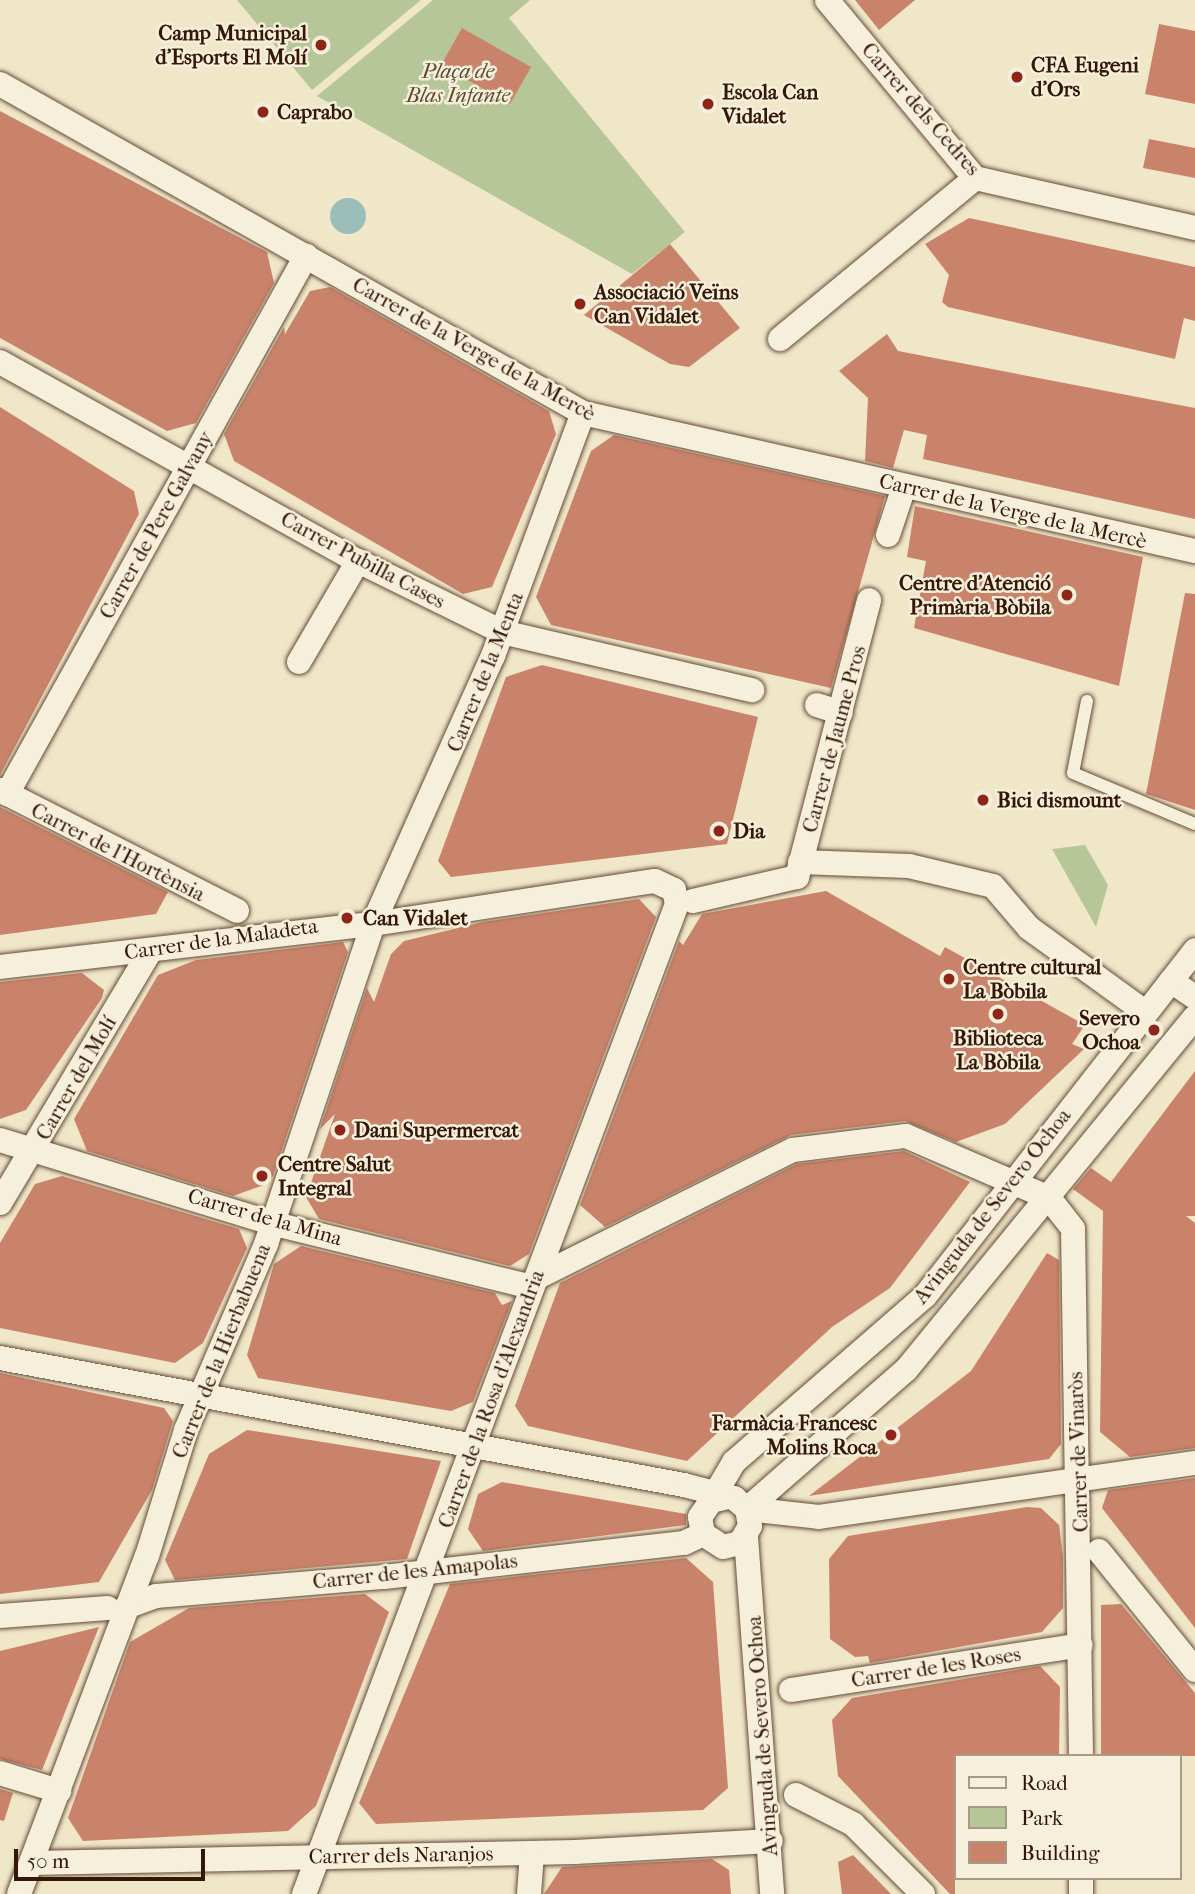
<!DOCTYPE html>
<html>
<head>
<meta charset="utf-8">
<style>
	body { margin:0 }
	#map { position:relative; width:1195px; height:1894px; overflow:hidden; background:#f0e6c8; font-family:"IM FELL French Canon",serif }
	div>[style] { position:absolute }
	.green>* { inset:0; background:#b6c699 }
	.water>* { inset:0; background:#9bbebb }
	.round { border-radius:50% }
	.building>* { inset:0; background:#ca836b }
	.roads { filter:drop-shadow(0 0 2px #644b36) drop-shadow(0 0 2px #644b36) }
	.lane>* { height:12px; margin:-6px; padding:0 6px; transform-origin:6px; border-radius:6px; background:#f5efdb }
	.street>* { height:24px; margin:-12px; padding:0 12px; transform-origin:12px; border-radius:12px; background:#f5efdb }
	.dots>* { width:19px; height:19px; translate:-50% -50%; box-sizing:border-box; border:4px solid #f5efdb; border-radius:50% }
	span { translate:-50% -50%; white-space:nowrap; text-align:center; line-height:1.15; -webkit-text-stroke:5px #f5efdb; paint-order:stroke }
	.poi-label { font-size:21px; color:#351705; font-weight:700 }
	.right { translate:-100% -50%; text-align:right }
	.left { translate:0 -50%; text-align:left }
	.park-label { font-size:21px; color:#5c4c31; font-style:italic }
	.street-label { font-size:21px; color:#351705 }
	.legend { position:absolute; left:954px; top:1754px; width:228px; height:126px; box-sizing:border-box; background:#f5efdb; border:2px solid #a89985; margin:0; padding:9px 12px; list-style:none; font-size:21px; color:#351705 }
	.legend li { display:flex; align-items:center; gap:14px; height:35px }
	.legend b { width:35px; border:2px solid #a89985 }
	.scale { position:absolute; left:14px; top:1849px; width:191px; height:32px; box-sizing:border-box; border:4px solid #351705; border-top:0; padding-left:9px; font-size:21px; line-height:24px; white-space:nowrap; color:#351705; -webkit-text-stroke:5px #f5efdb; paint-order:stroke }
</style>
</head>
<body>
<div id="map">
	<div class="green">
		<div style="clip-path:polygon(237px 0,421px 0,312px 90px)"></div>
		<div style="clip-path:polygon(433px 0,530px 0,509px 18px,685px 232px,632px 274px,317px 96px)"></div>
		<div style="clip-path:polygon(1085px 845px,1108px 885px,1096px 927px,1052px 849px)"></div>
	</div>
	<div class="water">
		<div class="round" style="left:330px;top:198px;width:36px;height:36px"></div>
	</div>
	<div class="building">
		<div style="clip-path:polygon(855px 0,915px 0,879px 30px)"></div>
		<div style="clip-path:polygon(1159px 24px,1195px 31px,1195px 104px,1145px 94px)"></div>
		<div style="clip-path:polygon(462px 28px,531px 67px,510px 104px,441px 65px)"></div>
		<div style="clip-path:polygon(0 111px,267px 252px,274px 283px,196px 423px,167px 431px,0 338px)"></div>
		<div style="clip-path:polygon(1149px 139px,1195px 148px,1195px 178px,1143px 168px)"></div>
		<div style="clip-path:polygon(969px 218px,1195px 267px,1195px 321px,1184px 318px,1175px 359px,948px 307px,942px 302px,949px 275px,925px 244px)"></div>
		<div style="clip-path:polygon(670px 244px,740px 328px,689px 367px,670px 364px,584px 315px)"></div>
		<div style="clip-path:polygon(330px 287px,549px 411px,556px 434px,492px 587px,463px 594px,234px 461px,224px 434px,284px 327px,285px 334px,310px 291px)"></div>
		<div style="clip-path:polygon(887px 334px,898px 351px,1195px 408px,1195px 519px,923px 459px,927px 435px,904px 430px,893px 468px,865px 461px,868px 398px,839px 371px)"></div>
		<div style="clip-path:polygon(0 407px,134px 491px,139px 514px,0 775px)"></div>
		<div style="clip-path:polygon(614px 435px,885px 496px,831px 688px,551px 625px,536px 597px,591px 451px)"></div>
		<div style="clip-path:polygon(915px 506px,1143px 557px,1119px 686px,914px 628px,926px 561px,907px 557px)"></div>
		<div style="clip-path:polygon(1185px 593px,1195px 594px,1195px 810px,1146px 794px)"></div>
		<div style="clip-path:polygon(542px 665px,758px 717px,727px 844px,451px 877px,438px 861px,506px 677px)"></div>
		<div style="clip-path:polygon(0 807px,168px 892px,156px 914px,0 935px)"></div>
		<div style="clip-path:polygon(826px 891px,940px 956px,945px 947px,1085px 1025px,1072px 1044px,1084px 1049px,1005px 1124px,956px 1142px,905px 1121px,791px 1135px,605px 1227px,580px 1205px,679px 941px,683px 945px,702px 914px)"></div>
		<div style="clip-path:polygon(639px 899px,656px 917px,529px 1254px,510px 1266px,319px 1219px,306px 1197px,335px 1114px,320px 1129px,367px 988px,374px 1002px,391px 954px,404px 941px,483px 922px)"></div>
		<div style="clip-path:polygon(343px 942px,348px 952px,273px 1176px,264px 1185px,233px 1196px,87px 1151px,74px 1119px,158px 975px,196px 960px)"></div>
		<div style="clip-path:polygon(82px 973px,104px 990px,102px 998px,26px 1110px,0 1119px,0 982px)"></div>
		<div style="clip-path:polygon(1195px 1071px,1195px 1216px,1186px 1216px,1195px 1223px,1195px 1448px,1130px 1457px,1100px 1432px,1103px 1211px,1073px 1189px,1091px 1168px,1111px 1182px)"></div>
		<div style="clip-path:polygon(904px 1151px,970px 1182px,890px 1288px,832px 1327px,687px 1461px,528px 1426px,515px 1406px,560px 1283px,797px 1164px)"></div>
		<div style="clip-path:polygon(62px 1176px,239px 1229px,247px 1248px,203px 1343px,175px 1363px,0 1328px,0 1243px,35px 1184px)"></div>
		<div style="clip-path:polygon(301px 1246px,495px 1293px,502px 1305px,512px 1301px,473px 1402px,451px 1411px,258px 1378px,247px 1355px,274px 1264px)"></div>
		<div style="clip-path:polygon(1047px 1253px,1059px 1260px,1061px 1444px,1049px 1459px,809px 1496px,971px 1371px)"></div>
		<div style="clip-path:polygon(0 1373px,164px 1408px,173px 1421px,152px 1490px,99px 1582px,0 1594px)"></div>
		<div style="clip-path:polygon(247px 1430px,441px 1461px,407px 1559px,175px 1580px,165px 1560px,209px 1454px)"></div>
		<div style="clip-path:polygon(1195px 1478px,1195px 1628px,1102px 1508px,1108px 1490px)"></div>
		<div style="clip-path:polygon(502px 1482px,686px 1514px,686px 1525px,483px 1551px,468px 1529px,478px 1494px)"></div>
		<div style="clip-path:polygon(1027px 1507px,1041px 1508px,1059px 1525px,1063px 1557px,1063px 1608px,1042px 1632px,870px 1663px,868px 1656px,855px 1657px,830px 1639px,829px 1559px,848px 1536px)"></div>
		<div style="clip-path:polygon(686px 1558px,713px 1582px,728px 1788px,703px 1810px,376px 1824px,359px 1803px,450px 1584px)"></div>
		<div style="clip-path:polygon(365px 1594px,389px 1612px,316px 1806px,288px 1831px,83px 1841px,68px 1818px,130px 1642px,189px 1608px)"></div>
		<div style="clip-path:polygon(1121px 1604px,1195px 1693px,1195px 1756px,1101px 1756px,1101px 1605px)"></div>
		<div style="clip-path:polygon(99px 1627px,42px 1770px,0 1759px,0 1651px)"></div>
		<div style="clip-path:polygon(1040px 1666px,1060px 1687px,1059px 1756px,955px 1756px,955px 1894px,950px 1894px,838px 1776px,832px 1720px,852px 1698px)"></div>
		<div style="clip-path:polygon(0 1789px,13px 1793px,4px 1821px,0 1820px)"></div>
		<div style="clip-path:polygon(853px 1855px,891px 1894px,842px 1894px,838px 1862px)"></div>
		<div style="clip-path:polygon(712px 1859px,729px 1870px,731px 1894px,544px 1894px,562px 1867px)"></div>
	</div>
	<div class="roads">
		<div class="lane">
			<div style="left:1087px;top:701px;width:73px;rotate:101deg"></div>
			<div style="left:1073px;top:773px;width:132px;rotate:22.7deg"></div>
		</div>
		<div class="street">
			<div style="left:827px;top:0;width:231px;rotate:50.3deg"></div>
			<div style="left:975px;top:178px;width:226px;rotate:12.8deg"></div>
			<div style="left:0;top:84px;width:669px;rotate:29.44deg"></div>
			<div style="left:583px;top:413px;width:627px;rotate:12.71deg"></div>
			<div style="left:780px;top:339px;width:253px;rotate:-39.5deg"></div>
			<div style="left:0;top:362px;width:410px;rotate:29.1deg"></div>
			<div style="left:358px;top:561px;width:161px;rotate:26.2deg"></div>
			<div style="left:502px;top:632px;width:257px;rotate:13.1deg"></div>
			<div style="left:888px;top:535px;width:51px;rotate:-71.6deg"></div>
			<div style="left:299px;top:662px;width:117px;rotate:-59.7deg"></div>
			<div style="left:817px;top:705px;width:25px;rotate:18deg"></div>
			<div style="left:0;top:790px;width:266px;rotate:27deg"></div>
			<div style="left:7px;top:794px;width:616px;rotate:-60.94deg"></div>
			<div style="left:800px;top:862px;width:109px;rotate:2.1deg"></div>
			<div style="left:909px;top:866px;width:86px;rotate:13.4deg"></div>
			<div style="left:993px;top:886px;width:55px;rotate:49.4deg"></div>
			<div style="left:1029px;top:928px;width:143px;rotate:35.9deg"></div>
			<div style="left:693px;top:901px;width:107px;rotate:-13deg"></div>
			<div style="left:797px;top:877px;width:286px;rotate:-75.4deg"></div>
			<div style="left:0;top:967px;width:375px;rotate:-6.6deg"></div>
			<div style="left:373px;top:924px;width:285px;rotate:-8.7deg"></div>
			<div style="left:655px;top:881px;width:21px;rotate:25deg"></div>
			<div style="left:674px;top:890px;width:14px;rotate:78deg"></div>
			<div style="left:677px;top:904px;width:1058px;rotate:110.64deg"></div>
			<div style="left:1171px;top:981px;width:29px;rotate:34deg"></div>
			<div style="left:0;top:1140px;width:283px;rotate:17deg"></div>
			<div style="left:271px;top:1223px;width:269px;rotate:13.8deg"></div>
			<div style="left:0;top:1203px;width:293px;rotate:-59.2deg"></div>
			<div style="left:536px;top:1278px;width:287px;rotate:-26.5deg"></div>
			<div style="left:793px;top:1150px;width:114px;rotate:-7.1deg"></div>
			<div style="left:906px;top:1136px;width:156px;rotate:23.4deg"></div>
			<div style="left:1049px;top:1198px;width:39px;rotate:52deg"></div>
			<div style="left:1073px;top:1229px;width:527px;rotate:89.13deg"></div>
			<div style="left:0;top:1358px;width:696px;rotate:10.52deg"></div>
			<div style="left:684px;top:1485px;width:52px;rotate:14.6deg"></div>
			<div style="left:734px;top:1498px;width:17px;rotate:40deg"></div>
			<div style="left:747px;top:1509px;width:17px;rotate:80deg"></div>
			<div style="left:750px;top:1526px;width:20px;rotate:120deg"></div>
			<div style="left:740px;top:1543px;width:17px;rotate:167deg"></div>
			<div style="left:723px;top:1547px;width:24px;rotate:-147deg"></div>
			<div style="left:703px;top:1534px;width:17px;rotate:-100deg"></div>
			<div style="left:700px;top:1517px;width:19px;rotate:-55deg"></div>
			<div style="left:711px;top:1501px;width:17px;rotate:-13deg"></div>
			<div style="left:711px;top:1501px;width:45px;rotate:-59.5deg"></div>
			<div style="left:734px;top:1462px;width:253px;rotate:-41deg"></div>
			<div style="left:925px;top:1296px;width:439px;rotate:-52deg"></div>
			<div style="left:747px;top:1509px;width:211px;rotate:-41.2deg"></div>
			<div style="left:906px;top:1370px;width:456px;rotate:-50.7deg"></div>
			<div style="left:747px;top:1509px;width:72px;rotate:6.3deg"></div>
			<div style="left:819px;top:1517px;width:380px;rotate:-8.2deg"></div>
			<div style="left:746px;top:1537px;width:358px;rotate:85.8deg"></div>
			<div style="left:1099px;top:1551px;width:153px;rotate:51.1deg"></div>
			<div style="left:126px;top:1607px;width:32px;rotate:-20deg"></div>
			<div style="left:156px;top:1596px;width:229px;rotate:-4.8deg"></div>
			<div style="left:384px;top:1577px;width:302px;rotate:-6.5deg"></div>
			<div style="left:684px;top:1543px;width:21px;rotate:-25deg"></div>
			<div style="left:0;top:1616px;width:108px;rotate:-4.2deg"></div>
			<div style="left:791px;top:1690px;width:293px;rotate:-8.8deg"></div>
			<div style="left:0;top:1773px;width:62px;rotate:17deg"></div>
			<div style="left:796px;top:1795px;width:64px;rotate:27deg"></div>
			<div style="left:853px;top:1824px;width:99px;rotate:45deg"></div>
			<div style="left:31px;top:1863px;width:544px;rotate:-1.16deg"></div>
			<div style="left:575px;top:1852px;width:196px;rotate:-3.2deg"></div>
			<div style="left:19px;top:1894px;width:361px;rotate:-69.3deg"></div>
			<div style="left:147px;top:1556px;width:132px;rotate:-72.8deg"></div>
			<div style="left:186px;top:1430px;width:202px;rotate:-66.7deg"></div>
			<div style="left:266px;top:1244px;width:337px;rotate:-71.5deg"></div>
			<div style="left:373px;top:924px;width:294px;rotate:-65.9deg"></div>
			<div style="left:493px;top:656px;width:259px;rotate:-69.7deg"></div>
			<div style="left:529px;top:1894px;width:41px;rotate:-85.8deg"></div>
			<div style="left:1081px;top:1894px;width:16px;rotate:-90deg"></div>
		</div>
	</div>
	<div class="dots">
		<div style="left:321px;top:45px;background:#8f2418"></div>
		<div style="left:1017px;top:77px;background:#8f2418"></div>
		<div style="left:708px;top:104px;background:#8f2418"></div>
		<div style="left:263px;top:112px;background:#8f2418"></div>
		<div style="left:580px;top:304px;background:#8f2418"></div>
		<div style="left:1067px;top:595px;background:#8f2418"></div>
		<div style="left:983px;top:800px;background:#8f2418"></div>
		<div style="left:719px;top:831px;background:#8f2418"></div>
		<div style="left:347px;top:918px;background:#8f2418"></div>
		<div style="left:949px;top:979px;background:#8f2418"></div>
		<div style="left:998px;top:1014px;background:#8f2418"></div>
		<div style="left:1154px;top:1030px;background:#8f2418"></div>
		<div style="left:340px;top:1130px;background:#8f2418"></div>
		<div style="left:262px;top:1176px;background:#8f2418"></div>
		<div style="left:891px;top:1435px;background:#8f2418"></div>
	</div>
	<div class="poi-label">
		<span class="right" style="left:307px;top:45px">Camp Municipal<br>d’Esports El Molí</span>
		<span class="left" style="left:1031px;top:77px">CFA Eugeni<br>d'Ors</span>
		<span class="left" style="left:722px;top:104px">Escola Can<br>Vidalet</span>
		<span class="left" style="left:277px;top:112px">Caprabo</span>
		<span class="left" style="left:594px;top:304px">Associació Veïns<br>Can Vidalet</span>
		<span class="right" style="left:1051px;top:595px">Centre d'Atenció<br>Primària Bòbila</span>
		<span class="left" style="left:997px;top:800px">Bici dismount</span>
		<span class="left" style="left:733px;top:831px">Dia</span>
		<span class="left" style="left:363px;top:918px">Can Vidalet</span>
		<span class="left" style="left:963px;top:979px">Centre cultural<br>La Bòbila</span>
		<span class="right" style="left:1140px;top:1030px">Severo<br>Ochoa</span>
		<span style="left:998px;top:1050px">Biblioteca<br>La Bòbila</span>
		<span class="left" style="left:354px;top:1130px">Dani Supermercat</span>
		<span class="left" style="left:278px;top:1176px">Centre Salut<br>Integral</span>
		<span class="right" style="left:877px;top:1435px">Farmàcia Francesc<br>Molins Roca</span>
	</div>
	<div class="park-label">
		<span style="left:458px;top:83px">Plaça de<br>Blas Infante</span>
	</div>
	<div class="street-label">
		<span style="left:921px;top:109px;rotate:49deg">Carrer dels Cedres</span>
		<span style="left:474px;top:349px;rotate:29deg">Carrer de la Verge de la Mercè</span>
		<span style="left:1013px;top:511px;rotate:13deg">Carrer de la Verge de la Mercè</span>
		<span style="left:156px;top:525px;rotate:-61deg">Carrer de Pere Galvany</span>
		<span style="left:363px;top:560px;rotate:28deg">Carrer Pubilla Cases</span>
		<span style="left:485px;top:672px;rotate:-68deg">Carrer de la Menta</span>
		<span style="left:834px;top:739px;rotate:-75deg">Carrer de Jaume Pros</span>
		<span style="left:118px;top:852px;rotate:27deg">Carrer de l'Hortènsia</span>
		<span style="left:221px;top:939px;rotate:-8deg">Carrer de la Maladeta</span>
		<span style="left:76px;top:1078px;rotate:-60deg">Carrer del Molí</span>
		<span style="left:992px;top:1206px;rotate:-52deg">Avinguda de Severo Ochoa</span>
		<span style="left:265px;top:1217px;rotate:16deg">Carrer de la Mina</span>
		<span style="left:221px;top:1351px;rotate:-68deg">Carrer de la Hierbabuena</span>
		<span style="left:491px;top:1399px;rotate:-70deg">Carrer de la Rosa d'Alexandria</span>
		<span style="left:1078px;top:1452px;rotate:-92deg">Carrer de Vinaròs</span>
		<span style="left:415px;top:1571px;rotate:-6deg">Carrer de les Amapolas</span>
		<span style="left:936px;top:1667px;rotate:-9deg">Carrer de les Roses</span>
		<span style="left:762px;top:1736px;rotate:-94deg">Avinguda de Severo Ochoa</span>
		<span style="left:401px;top:1855px;rotate:-1deg">Carrer dels Naranjos</span>
	</div>
	<ul class="legend">
	<li><b style="height:9px;background:#f5efdb"></b>Road</li>
	<li><b style="height:19px;background:#b6c699"></b>Park</li>
	<li><b style="height:19px;background:#ca836b"></b>Building</li>
	</ul>
	<div class="scale">50 m</div>
</div>
</body>
</html>
